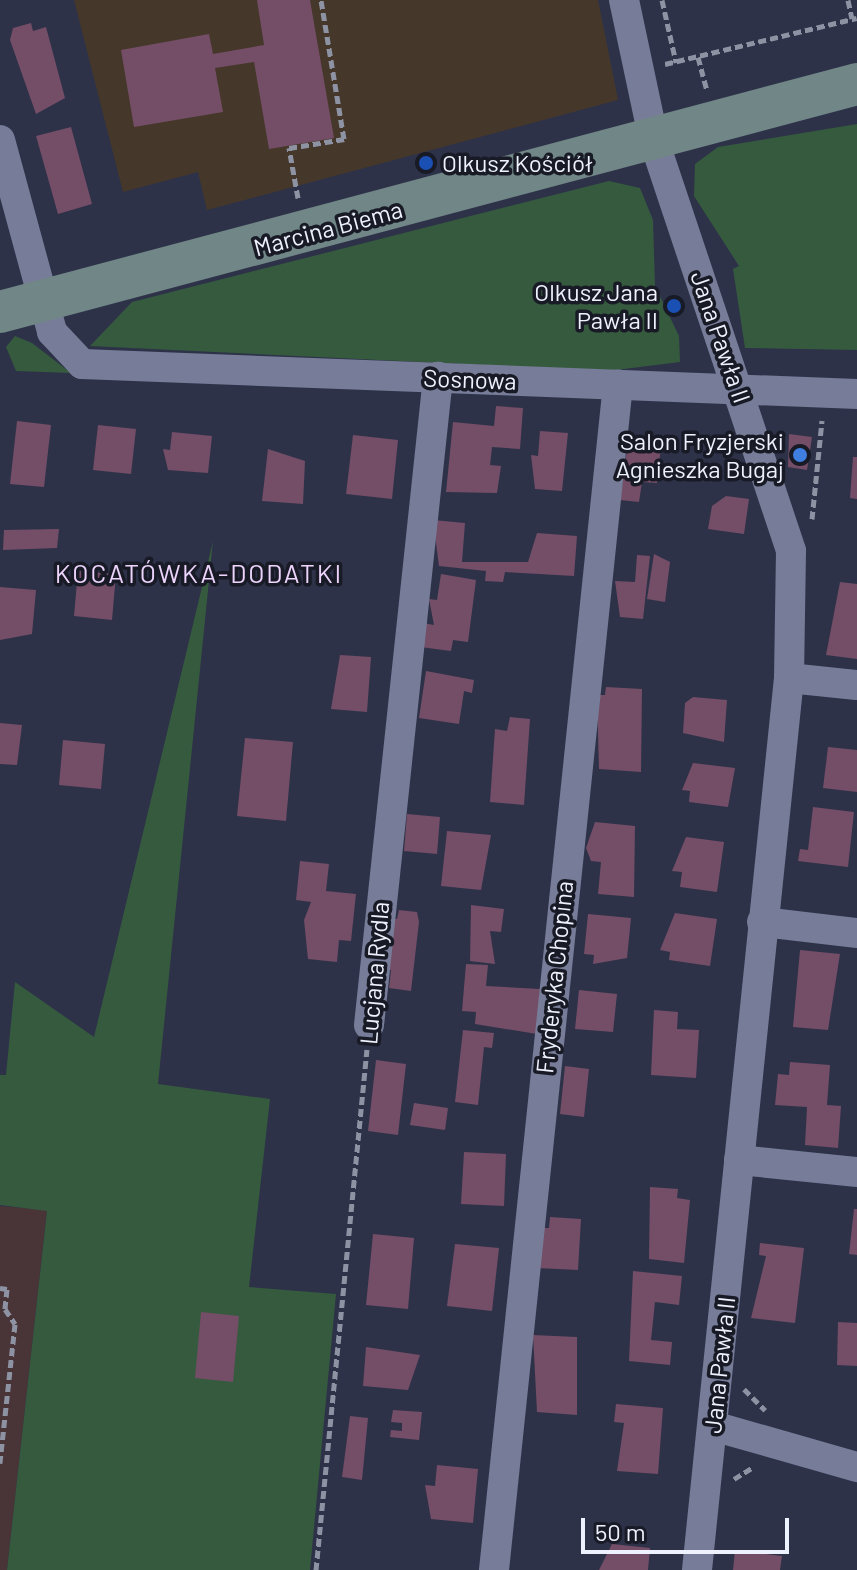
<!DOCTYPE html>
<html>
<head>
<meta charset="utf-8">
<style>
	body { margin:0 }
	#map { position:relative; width:857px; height:1570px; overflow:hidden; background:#2d3249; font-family:Barlow,sans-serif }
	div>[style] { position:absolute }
	.commercial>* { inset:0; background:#493538 }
	.education>* { inset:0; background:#45382a }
	.green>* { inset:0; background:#365a3e }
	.building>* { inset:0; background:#744d67 }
	.path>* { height:5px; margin-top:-2.5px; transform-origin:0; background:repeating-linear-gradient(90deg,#8e93a4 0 8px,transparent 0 12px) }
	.street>* { height:30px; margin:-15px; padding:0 15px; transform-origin:15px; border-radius:15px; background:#777d98 }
	.secondary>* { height:42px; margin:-21px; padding:0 21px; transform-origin:21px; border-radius:21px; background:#718686 }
	.dots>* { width:22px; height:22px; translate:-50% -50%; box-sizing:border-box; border:4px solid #181a25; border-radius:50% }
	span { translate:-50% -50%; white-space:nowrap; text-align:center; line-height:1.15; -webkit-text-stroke:7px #181a25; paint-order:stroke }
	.poi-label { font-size:24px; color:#eef2fe }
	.left { translate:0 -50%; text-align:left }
	.right { translate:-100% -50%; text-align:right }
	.street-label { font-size:24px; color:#eef2fe }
	.neighbourhood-label { font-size:26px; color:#ecd4fc; letter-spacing:2px }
	.scale { position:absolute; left:581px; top:1518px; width:208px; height:36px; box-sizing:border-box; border:4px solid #eef2fe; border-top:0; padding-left:10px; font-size:24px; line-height:28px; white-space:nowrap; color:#eef2fe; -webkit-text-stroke:6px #181a25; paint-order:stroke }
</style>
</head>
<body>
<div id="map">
	<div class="commercial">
		<div style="clip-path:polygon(0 1206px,47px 1210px,7px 1570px,0 1570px)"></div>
	</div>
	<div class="education">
		<div style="clip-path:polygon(74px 0,598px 0,618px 100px,207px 210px,198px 172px,123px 192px)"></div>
	</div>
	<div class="green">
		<div style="clip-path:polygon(857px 124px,857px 350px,745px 348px,733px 269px,739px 266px,694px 196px,695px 164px,718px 147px)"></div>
		<div style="clip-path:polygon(609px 181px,640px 188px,653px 220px,655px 286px,679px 336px,680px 362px,608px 371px,90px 346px,132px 302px)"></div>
		<div style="clip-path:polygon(15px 336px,32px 343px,71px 373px,16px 371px,6px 347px)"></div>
		<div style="clip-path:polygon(213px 541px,158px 1084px,270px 1099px,249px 1287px,336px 1294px,310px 1570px,7px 1570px,47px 1211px,0 1205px,0 1075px,6px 1075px,15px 982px,94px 1037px)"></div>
	</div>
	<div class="building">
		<div style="clip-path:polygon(257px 0,310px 0,334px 138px,269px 149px,254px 62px,215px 68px,223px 112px,134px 127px,121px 50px,209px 34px,213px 54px,264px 45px)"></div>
		<div style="clip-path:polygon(31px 23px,33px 31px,46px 27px,65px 98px,36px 114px,10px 40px,13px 28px)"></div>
		<div style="clip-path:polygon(71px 127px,92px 204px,58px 214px,36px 136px)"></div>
		<div style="clip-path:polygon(496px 406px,523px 408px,520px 449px,492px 447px,490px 465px,501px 466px,497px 493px,446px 492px,453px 422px,494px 426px)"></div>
		<div style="clip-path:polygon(17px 421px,51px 425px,44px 487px,10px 484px)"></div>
		<div style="clip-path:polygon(98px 425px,136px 429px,131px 474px,93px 470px)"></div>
		<div style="clip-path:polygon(540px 431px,568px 433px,562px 491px,535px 489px,531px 455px,538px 456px)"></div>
		<div style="clip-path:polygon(172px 432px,212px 436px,208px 473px,168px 470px,163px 449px,170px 450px)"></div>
		<div style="clip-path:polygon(789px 434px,812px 437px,807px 470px,788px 467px)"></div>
		<div style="clip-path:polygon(353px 435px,398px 440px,392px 499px,346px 494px)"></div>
		<div style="clip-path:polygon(628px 442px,661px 446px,657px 483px,642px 482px,639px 502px,620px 500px)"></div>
		<div style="clip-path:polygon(268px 449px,305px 461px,303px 504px,262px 501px)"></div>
		<div style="clip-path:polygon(853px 457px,857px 457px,857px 499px,850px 498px)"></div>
		<div style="clip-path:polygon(726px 496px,749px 499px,744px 534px,708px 529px,712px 506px)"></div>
		<div style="clip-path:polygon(433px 520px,465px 523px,462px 562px,528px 562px,537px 533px,577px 536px,574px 576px,505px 572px,503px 582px,485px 581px,486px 571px,439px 566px)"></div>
		<div style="clip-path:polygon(59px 529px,57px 548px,3px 550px,4px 530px)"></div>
		<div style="clip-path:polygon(654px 554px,670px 562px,665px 602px,647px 599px)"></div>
		<div style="clip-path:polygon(637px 555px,650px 556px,643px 619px,620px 617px,615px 581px,635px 582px)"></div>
		<div style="clip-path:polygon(78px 571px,116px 574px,112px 620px,74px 616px)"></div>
		<div style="clip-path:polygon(441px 574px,476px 580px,468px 642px,453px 640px,451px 651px,420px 647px,423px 623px,434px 625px,429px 599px,437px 600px)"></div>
		<div style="clip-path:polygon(840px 582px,857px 584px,857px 659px,826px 655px)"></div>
		<div style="clip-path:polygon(0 587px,36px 590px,32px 634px,0 640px)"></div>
		<div style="clip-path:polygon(340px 655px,371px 657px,367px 712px,331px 709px)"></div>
		<div style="clip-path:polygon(426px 671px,474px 680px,472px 693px,464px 691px,459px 724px,419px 718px)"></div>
		<div style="clip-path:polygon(606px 687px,642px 689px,641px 772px,599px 769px,597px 695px,605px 695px)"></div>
		<div style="clip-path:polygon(693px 697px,727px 700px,724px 742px,683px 733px,685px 703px)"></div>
		<div style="clip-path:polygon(510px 717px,530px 719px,524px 805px,490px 802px,495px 729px,507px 731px)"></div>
		<div style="clip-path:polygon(0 723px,22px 725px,17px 765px,0 764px)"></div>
		<div style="clip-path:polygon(245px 738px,293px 742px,286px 821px,237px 816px)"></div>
		<div style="clip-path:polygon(63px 740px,105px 744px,101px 789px,59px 785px)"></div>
		<div style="clip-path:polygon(828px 747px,857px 750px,857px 792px,823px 788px)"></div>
		<div style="clip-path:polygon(693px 763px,735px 768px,728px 807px,689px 802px,690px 791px,682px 790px)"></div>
		<div style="clip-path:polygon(813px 807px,854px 812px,848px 867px,798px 861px,800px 849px,808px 850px)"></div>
		<div style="clip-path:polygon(407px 814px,440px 817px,437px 854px,404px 851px)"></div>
		<div style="clip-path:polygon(595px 822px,635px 826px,634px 897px,598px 894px,601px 862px,591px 861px,586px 848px)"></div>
		<div style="clip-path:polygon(447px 831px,491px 835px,481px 890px,441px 886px)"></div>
		<div style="clip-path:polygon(686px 837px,724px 842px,717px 892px,680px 887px,682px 872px,672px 871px)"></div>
		<div style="clip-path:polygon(300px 861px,329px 864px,326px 891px,356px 894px,351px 941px,339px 940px,337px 962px,308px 959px,304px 920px,311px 902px,296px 900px)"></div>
		<div style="clip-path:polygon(471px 905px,504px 909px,501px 932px,490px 931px,495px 964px,470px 961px)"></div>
		<div style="clip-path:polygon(399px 910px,417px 912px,419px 922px,411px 991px,389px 988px,391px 970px,382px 969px,388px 918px,397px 919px)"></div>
		<div style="clip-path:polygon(675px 913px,717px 919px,710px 966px,669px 960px,670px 952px,660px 950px)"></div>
		<div style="clip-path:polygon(588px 914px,631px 918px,627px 958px,593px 964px,594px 955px,584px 954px)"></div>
		<div style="clip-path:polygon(800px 950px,840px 954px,828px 1030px,793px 1027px)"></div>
		<div style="clip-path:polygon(466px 964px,488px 965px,486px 986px,540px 989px,537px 1034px,475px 1024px,476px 1012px,462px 1011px)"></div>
		<div style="clip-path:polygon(579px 990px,617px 994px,613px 1032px,575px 1029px)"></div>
		<div style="clip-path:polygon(654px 1010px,678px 1012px,677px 1029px,699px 1030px,696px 1078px,651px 1075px)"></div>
		<div style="clip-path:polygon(463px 1030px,494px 1033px,492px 1048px,484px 1047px,478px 1105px,455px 1102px)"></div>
		<div style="clip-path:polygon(376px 1060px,406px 1064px,398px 1135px,368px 1131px)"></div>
		<div style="clip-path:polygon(790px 1062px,830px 1065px,827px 1105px,841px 1106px,838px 1148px,805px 1145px,807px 1107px,775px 1105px,778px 1074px,789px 1075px)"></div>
		<div style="clip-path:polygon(565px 1066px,589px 1069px,584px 1117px,560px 1114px)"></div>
		<div style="clip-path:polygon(414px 1103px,448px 1108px,445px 1130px,410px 1125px)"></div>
		<div style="clip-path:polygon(464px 1152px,506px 1154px,504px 1206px,461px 1204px)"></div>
		<div style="clip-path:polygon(650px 1187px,678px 1189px,677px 1198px,690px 1200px,684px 1263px,649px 1259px)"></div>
		<div style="clip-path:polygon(854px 1209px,857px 1209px,857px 1255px,849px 1254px)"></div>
		<div style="clip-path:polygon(550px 1217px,581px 1219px,578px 1270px,537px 1268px,539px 1228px,549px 1228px)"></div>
		<div style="clip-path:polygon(373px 1234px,414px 1238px,408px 1309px,366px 1305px)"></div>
		<div style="clip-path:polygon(760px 1243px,804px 1248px,795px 1323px,751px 1318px,766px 1256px,759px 1255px)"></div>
		<div style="clip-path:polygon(455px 1244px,499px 1248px,492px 1311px,447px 1306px)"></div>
		<div style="clip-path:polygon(633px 1271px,682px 1276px,679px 1305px,655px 1302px,651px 1340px,672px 1342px,670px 1365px,629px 1361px)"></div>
		<div style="clip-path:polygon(201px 1312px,239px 1316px,233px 1382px,195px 1378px)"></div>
		<div style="clip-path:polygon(838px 1322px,857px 1323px,857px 1366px,837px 1365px)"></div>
		<div style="clip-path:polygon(533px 1335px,577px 1337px,577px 1415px,537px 1412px)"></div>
		<div style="clip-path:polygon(366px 1347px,420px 1355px,408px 1390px,363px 1386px)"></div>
		<div style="clip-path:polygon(616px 1404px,663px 1408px,658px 1474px,617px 1471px,624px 1423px,614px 1422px)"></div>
		<div style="clip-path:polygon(393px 1410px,422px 1412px,419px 1440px,390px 1437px,391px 1430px,402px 1431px,402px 1423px,391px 1422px)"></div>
		<div style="clip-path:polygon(350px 1416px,368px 1418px,362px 1480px,342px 1477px)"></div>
		<div style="clip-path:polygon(437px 1465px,478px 1469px,473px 1523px,431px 1519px,425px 1485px,435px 1486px)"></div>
		<div style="clip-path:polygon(612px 1544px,650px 1548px,648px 1570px,599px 1570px)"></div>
		<div style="clip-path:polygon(735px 1550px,782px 1556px,780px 1570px,733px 1570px)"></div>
	</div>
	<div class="path">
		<div style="left:662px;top:0;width:64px;rotate:77.3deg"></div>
		<div style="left:848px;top:0;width:19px;rotate:78deg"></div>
		<div style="left:698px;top:57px;width:34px;rotate:75deg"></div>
		<div style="left:665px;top:64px;width:197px;rotate:-13.5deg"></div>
		<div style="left:298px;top:198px;width:51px;rotate:-100.2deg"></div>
		<div style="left:289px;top:148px;width:56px;rotate:-9.3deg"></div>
		<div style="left:344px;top:139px;width:141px;rotate:-99.4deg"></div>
		<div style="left:812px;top:519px;width:99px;rotate:-84.2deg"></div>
		<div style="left:0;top:1288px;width:7px;rotate:8deg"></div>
		<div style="left:7px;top:1289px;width:20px;rotate:96deg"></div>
		<div style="left:5px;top:1309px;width:18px;rotate:56deg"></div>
		<div style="left:15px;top:1324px;width:140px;rotate:96.2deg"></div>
		<div style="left:744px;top:1389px;width:30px;rotate:45deg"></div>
		<div style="left:734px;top:1479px;width:22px;rotate:-32deg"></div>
		<div style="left:316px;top:1570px;width:523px;rotate:-84.41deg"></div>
	</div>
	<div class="street">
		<div style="left:624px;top:0;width:144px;rotate:78deg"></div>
		<div style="left:654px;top:141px;width:432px;rotate:71.5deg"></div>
		<div style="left:791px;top:551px;width:127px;rotate:90.9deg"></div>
		<div style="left:789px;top:678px;width:897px;rotate:95.89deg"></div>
		<div style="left:0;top:140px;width:199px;rotate:74.8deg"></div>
		<div style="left:52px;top:332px;width:44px;rotate:46.8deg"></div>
		<div style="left:82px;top:364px;width:776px;rotate:2.22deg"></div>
		<div style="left:789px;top:678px;width:68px;rotate:5.9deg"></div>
		<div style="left:762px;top:922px;width:96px;rotate:6.6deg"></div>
		<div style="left:369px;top:1025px;width:652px;rotate:-83.92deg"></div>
		<div style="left:739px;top:1160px;width:119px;rotate:5.8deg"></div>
		<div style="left:713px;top:1426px;width:150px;rotate:15.9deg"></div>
		<div style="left:494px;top:1570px;width:1192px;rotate:-84.03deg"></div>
	</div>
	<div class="secondary">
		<div style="left:0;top:312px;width:887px;rotate:-14.9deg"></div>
	</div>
	<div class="dots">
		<div style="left:426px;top:163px;background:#1a4fb4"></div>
		<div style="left:674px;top:306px;background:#1a4fb4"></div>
		<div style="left:800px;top:455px;background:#3f7fe0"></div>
	</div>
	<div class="poi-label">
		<span class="left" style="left:442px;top:163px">Olkusz Kościół</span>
		<span class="right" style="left:658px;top:306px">Olkusz Jana<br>Pawła II</span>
		<span class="right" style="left:784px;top:455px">Salon Fryzjerski<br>Agnieszka Bugaj</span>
	</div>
	<div class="street-label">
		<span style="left:328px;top:228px;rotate:-15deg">Marcina Biema</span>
		<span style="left:721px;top:337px;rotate:71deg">Jana Pawła II</span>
		<span style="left:470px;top:379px;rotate:2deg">Sosnowa</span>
		<span style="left:374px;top:973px;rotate:-85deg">Lucjana Rydla</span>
		<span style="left:554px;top:977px;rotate:-84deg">Fryderyka Chopina</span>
		<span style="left:719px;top:1365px;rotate:-84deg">Jana Pawła II</span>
	</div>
	<div class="neighbourhood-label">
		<span style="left:199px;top:573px">KOCATÓWKA-DODATKI</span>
	</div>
	<div class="scale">50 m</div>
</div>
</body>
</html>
